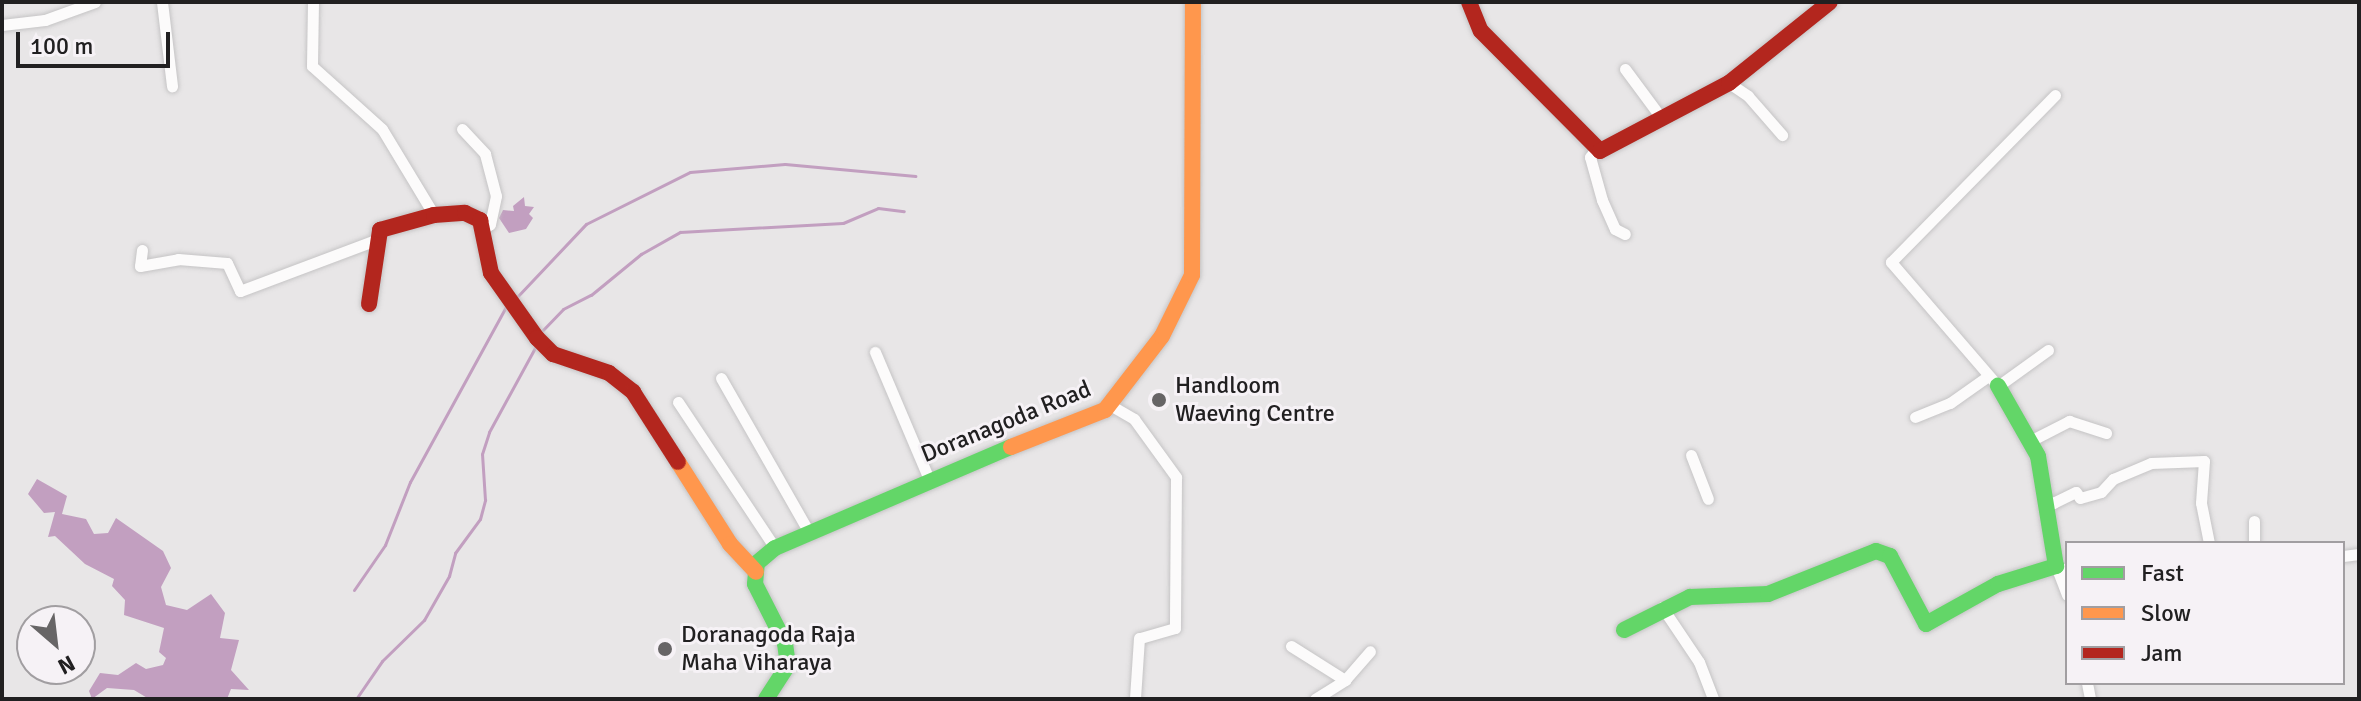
<!DOCTYPE html>
<html>
<head>
<meta charset="utf-8">
<style>
	body { margin:0 }
	#map { position:relative; width:2361px; height:701px; overflow:hidden; background:#e8e6e7; font-family:Signika,sans-serif }
	div>[style] { position:absolute }
	.water>* { inset:0; background:#c29fc0 }
	.stream>* { height:3px; margin:-1.5px; padding:0 1.5px; transform-origin:1.5px; border-radius:1.5px; background:#c29fc0 }
	.roads { filter:drop-shadow(0 0 2px #c5c4c5) drop-shadow(0 0 2px #c5c4c5) }
	.street>* { height:11px; margin:-5.5px; padding:0 5.5px; transform-origin:5.5px; border-radius:5.5px; background:#fcfbfb }
	.fast>* { height:16px; margin:-8px; padding:0 8px; transform-origin:8px; border-radius:8px; background:#63d668 }
	.slow>* { height:16px; margin:-8px; padding:0 8px; transform-origin:8px; border-radius:8px; background:#ff974d }
	.jam>* { height:16px; margin:-8px; padding:0 8px; transform-origin:8px; border-radius:8px; background:#b3261e }
	.dots>* { width:22px; height:22px; translate:-50% -50%; box-sizing:border-box; border:4px solid #f6f2f6; border-radius:50% }
	span { translate:-50% -50%; white-space:nowrap; text-align:center; line-height:1.15; -webkit-text-stroke:6px #f6f2f6; paint-order:stroke }
	.poi-label { font-size:24px; color:#212021 }
	.left { translate:0 -50%; text-align:left }
	.street-label { font-size:24px; color:#212021 }
	.frame { position:absolute; inset:0; border:4px solid #212021; pointer-events:none }
	.legend { position:absolute; left:2065px; top:541px; width:280px; height:144px; box-sizing:border-box; background:#f6f2f6; border:2px solid #a19ea1; margin:0; padding:10px 14px; list-style:none; font-size:24px; color:#212021 }
	.legend li { display:flex; align-items:center; gap:16px; height:40px }
	.legend b { width:40px; border:2px solid #a19ea1 }
	.north { position:absolute; left:16px; top:605px; width:80px; height:80px; box-sizing:border-box; background:#f6f2f6; border:2px solid #a19ea1; border-radius:50%; rotate:152deg; font-size:22px; font-weight:700; line-height:32px; text-align:center; color:#212021 }
	.north::after { content:''; display:block; margin:auto; width:28px; height:36px; background:#676566; clip-path:polygon(50% 0,100% 100%,50% 72%,0 100%) }
	.scale { position:absolute; left:16px; top:32px; width:154px; height:36px; box-sizing:border-box; border:4px solid #212021; border-top:0; padding-left:10px; font-size:24px; line-height:28px; white-space:nowrap; color:#212021; -webkit-text-stroke:6px #f6f2f6; paint-order:stroke }
</style>
</head>
<body>
<div id="map">
	<div class="water">
		<div style="clip-path:polygon(524px 197px,525px 206px,534px 207px,529px 214px,533px 218px,526px 229px,509px 233px,499px 218px,503px 210px,514px 211px,513px 206px)"></div>
		<div style="clip-path:polygon(37px 479px,67px 496px,62px 514px,86px 519px,94px 534px,108px 533px,116px 518px,163px 551px,171px 568px,161px 587px,166px 605px,187px 610px,211px 594px,225px 613px,220px 638px,239px 640px,231px 670px,249px 690px,231px 689px,227px 699px,149px 699px,134px 690px,107px 688px,92px 699px,89px 691px,100px 673px,118px 675px,136px 663px,146px 669px,163px 665px,166px 658px,159px 652px,164px 628px,124px 615px,125px 600px,112px 586px,114px 579px,85px 564px,55px 536px,48px 537px,55px 512px,44px 513px,28px 494px)"></div>
	</div>
	<div class="stream">
		<div style="left:516px;top:298px;width:102px;rotate:-46.6deg"></div>
		<div style="left:586px;top:224px;width:116px;rotate:-26.6deg"></div>
		<div style="left:690px;top:172px;width:95px;rotate:-4.8deg"></div>
		<div style="left:785px;top:164px;width:131px;rotate:5.3deg"></div>
		<div style="left:540px;top:333px;width:33px;rotate:-46deg"></div>
		<div style="left:563px;top:309px;width:31px;rotate:-27deg"></div>
		<div style="left:591px;top:295px;width:65px;rotate:-39.4deg"></div>
		<div style="left:641px;top:254px;width:45px;rotate:-29.4deg"></div>
		<div style="left:680px;top:232px;width:163px;rotate:-3.2deg"></div>
		<div style="left:843px;top:223px;width:38px;rotate:-23deg"></div>
		<div style="left:878px;top:208px;width:26px;rotate:7deg"></div>
		<div style="left:354px;top:590px;width:55px;rotate:-55.4deg"></div>
		<div style="left:385px;top:545px;width:68px;rotate:-68.4deg"></div>
		<div style="left:410px;top:482px;width:202px;rotate:-61.3deg"></div>
		<div style="left:356px;top:699px;width:46px;rotate:-55.6deg"></div>
		<div style="left:382px;top:661px;width:59px;rotate:-44.3deg"></div>
		<div style="left:424px;top:620px;width:51px;rotate:-60.4deg"></div>
		<div style="left:449px;top:576px;width:24px;rotate:-75deg"></div>
		<div style="left:455px;top:553px;width:42px;rotate:-53.7deg"></div>
		<div style="left:480px;top:519px;width:20px;rotate:-75deg"></div>
		<div style="left:485px;top:500px;width:46px;rotate:-93.7deg"></div>
		<div style="left:482px;top:454px;width:23px;rotate:-72deg"></div>
		<div style="left:489px;top:432px;width:100px;rotate:-61.4deg"></div>
	</div>
	<div class="roads">
		<div class="street">
			<div style="left:162px;top:2px;width:85px;rotate:83.2deg"></div>
			<div style="left:313px;top:2px;width:64px;rotate:90.9deg"></div>
			<div style="left:312px;top:66px;width:94px;rotate:42deg"></div>
			<div style="left:382px;top:129px;width:100px;rotate:58.8deg"></div>
			<div style="left:2px;top:25px;width:43px;rotate:-6.6deg"></div>
			<div style="left:45px;top:20px;width:53px;rotate:-19.8deg"></div>
			<div style="left:1625px;top:69px;width:62px;rotate:53.5deg"></div>
			<div style="left:1729px;top:83px;width:23px;rotate:34deg"></div>
			<div style="left:1748px;top:96px;width:52px;rotate:48.9deg"></div>
			<div style="left:462px;top:129px;width:34px;rotate:47deg"></div>
			<div style="left:485px;top:154px;width:43px;rotate:75.3deg"></div>
			<div style="left:496px;top:196px;width:29px;rotate:102deg"></div>
			<div style="left:490px;top:224px;width:9px;rotate:144deg"></div>
			<div style="left:1596px;top:149px;width:10px;rotate:127deg"></div>
			<div style="left:1590px;top:157px;width:45px;rotate:74.4deg"></div>
			<div style="left:1602px;top:200px;width:32px;rotate:66deg"></div>
			<div style="left:1615px;top:229px;width:11px;rotate:27deg"></div>
			<div style="left:142px;top:250px;width:16px;rotate:97deg"></div>
			<div style="left:140px;top:266px;width:39px;rotate:-10deg"></div>
			<div style="left:178px;top:259px;width:49px;rotate:4.7deg"></div>
			<div style="left:227px;top:263px;width:31px;rotate:65deg"></div>
			<div style="left:240px;top:291px;width:145px;rotate:-20.6deg"></div>
			<div style="left:2048px;top:350px;width:62px;rotate:144.2deg"></div>
			<div style="left:1998px;top:386px;width:164px;rotate:-130.8deg"></div>
			<div style="left:1891px;top:262px;width:234px;rotate:-45.5deg"></div>
			<div style="left:875px;top:352px;width:138px;rotate:67deg"></div>
			<div style="left:721px;top:378px;width:177px;rotate:60.3deg"></div>
			<div style="left:678px;top:402px;width:175px;rotate:56.4deg"></div>
			<div style="left:1110px;top:405px;width:28px;rotate:30deg"></div>
			<div style="left:1134px;top:419px;width:72px;rotate:54.1deg"></div>
			<div style="left:1176px;top:477px;width:151px;rotate:90.4deg"></div>
			<div style="left:1175px;top:628px;width:37px;rotate:164deg"></div>
			<div style="left:1139px;top:638px;width:61px;rotate:93.8deg"></div>
			<div style="left:1915px;top:417px;width:38px;rotate:-22deg"></div>
			<div style="left:1950px;top:403px;width:45px;rotate:-35.1deg"></div>
			<div style="left:2032px;top:440px;width:42px;rotate:-27.2deg"></div>
			<div style="left:2069px;top:421px;width:39px;rotate:18deg"></div>
			<div style="left:1691px;top:455px;width:47px;rotate:68.9deg"></div>
			<div style="left:2043px;top:499px;width:11px;rotate:22deg"></div>
			<div style="left:2053px;top:503px;width:25px;rotate:-26deg"></div>
			<div style="left:2076px;top:492px;width:7px;rotate:56deg"></div>
			<div style="left:2080px;top:498px;width:22px;rotate:-16deg"></div>
			<div style="left:2101px;top:492px;width:18px;rotate:-47deg"></div>
			<div style="left:2113px;top:479px;width:41px;rotate:-22.8deg"></div>
			<div style="left:2151px;top:463px;width:53px;rotate:-2.2deg"></div>
			<div style="left:2204px;top:461px;width:42px;rotate:94.1deg"></div>
			<div style="left:2201px;top:503px;width:41px;rotate:78.7deg"></div>
			<div style="left:2254px;top:521px;width:22px;rotate:90deg"></div>
			<div style="left:2343px;top:556px;width:16px;rotate:-7deg"></div>
			<div style="left:2067px;top:571px;width:12px;rotate:-156deg"></div>
			<div style="left:2056px;top:566px;width:31px;rotate:69deg"></div>
			<div style="left:1662px;top:607px;width:66px;rotate:56.1deg"></div>
			<div style="left:1699px;top:662px;width:40px;rotate:69deg"></div>
			<div style="left:1291px;top:646px;width:64px;rotate:32.2deg"></div>
			<div style="left:2087px;top:683px;width:16px;rotate:79deg"></div>
			<div style="left:1315px;top:699px;width:36px;rotate:-32deg"></div>
			<div style="left:1345px;top:680px;width:38px;rotate:-49deg"></div>
		</div>
		<div class="fast">
			<div style="left:1624px;top:630px;width:74px;rotate:-26.6deg"></div>
			<div style="left:1690px;top:597px;width:78px;rotate:-2.2deg"></div>
			<div style="left:1768px;top:594px;width:116px;rotate:-21.7deg"></div>
			<div style="left:1876px;top:551px;width:15px;rotate:20deg"></div>
			<div style="left:1890px;top:556px;width:77px;rotate:62.1deg"></div>
			<div style="left:1926px;top:624px;width:82px;rotate:-29.1deg"></div>
			<div style="left:1998px;top:584px;width:61px;rotate:-17.2deg"></div>
			<div style="left:2056px;top:566px;width:111px;rotate:-99.3deg"></div>
			<div style="left:2038px;top:456px;width:81px;rotate:-119.7deg"></div>
			<div style="left:766px;top:699px;width:40px;rotate:-57.1deg"></div>
			<div style="left:788px;top:665px;width:22px;rotate:-98deg"></div>
			<div style="left:785px;top:643px;width:66px;rotate:-117deg"></div>
			<div style="left:755px;top:584px;width:21px;rotate:-85deg"></div>
			<div style="left:757px;top:563px;width:23px;rotate:-40deg"></div>
			<div style="left:775px;top:548px;width:257px;rotate:-23.2deg"></div>
		</div>
		<div class="slow">
			<div style="left:1011px;top:447px;width:101px;rotate:-21.5deg"></div>
			<div style="left:1105px;top:410px;width:93px;rotate:-52.4deg"></div>
			<div style="left:1162px;top:336px;width:68px;rotate:-63.8deg"></div>
			<div style="left:1192px;top:275px;width:273px;rotate:-89.8deg"></div>
			<div style="left:678px;top:462px;width:97px;rotate:57.6deg"></div>
			<div style="left:730px;top:544px;width:38px;rotate:47deg"></div>
		</div>
		<div class="jam">
			<div style="left:1469px;top:2px;width:31px;rotate:68deg"></div>
			<div style="left:1481px;top:31px;width:169px;rotate:45.2deg"></div>
			<div style="left:1600px;top:151px;width:146px;rotate:-27.8deg"></div>
			<div style="left:1729px;top:83px;width:129px;rotate:-38.7deg"></div>
			<div style="left:369px;top:304px;width:75px;rotate:-81.5deg"></div>
			<div style="left:380px;top:230px;width:56px;rotate:-15.5deg"></div>
			<div style="left:434px;top:215px;width:31px;rotate:-4deg"></div>
			<div style="left:465px;top:213px;width:17px;rotate:25deg"></div>
			<div style="left:480px;top:220px;width:54px;rotate:78.3deg"></div>
			<div style="left:491px;top:273px;width:80px;rotate:54.7deg"></div>
			<div style="left:537px;top:338px;width:23px;rotate:45deg"></div>
			<div style="left:553px;top:354px;width:59px;rotate:18.7deg"></div>
			<div style="left:609px;top:373px;width:31px;rotate:38deg"></div>
			<div style="left:633px;top:392px;width:83px;rotate:57.3deg"></div>
		</div>
	</div>
	<div class="dots">
		<div style="left:1159px;top:400px;background:#676566"></div>
		<div style="left:665px;top:649px;background:#676566"></div>
	</div>
	<div class="poi-label">
		<span class="left" style="left:1175px;top:400px">Handloom<br>Waeving Centre</span>
		<span class="left" style="left:681px;top:649px">Doranagoda Raja<br>Maha Viharaya</span>
	</div>
	<div class="street-label">
		<span style="left:1006px;top:422px;rotate:-22deg">Doranagoda Road</span>
	</div>
	<div class="frame"></div>
	<ul class="legend">
	<li><b style="height:10px;background:#63d668"></b>Fast</li>
	<li><b style="height:10px;background:#ff974d"></b>Slow</li>
	<li><b style="height:10px;background:#b3261e"></b>Jam</li>
	</ul>
	<div class="north">N</div>
	<div class="scale">100 m</div>
</div>
</body>
</html>
